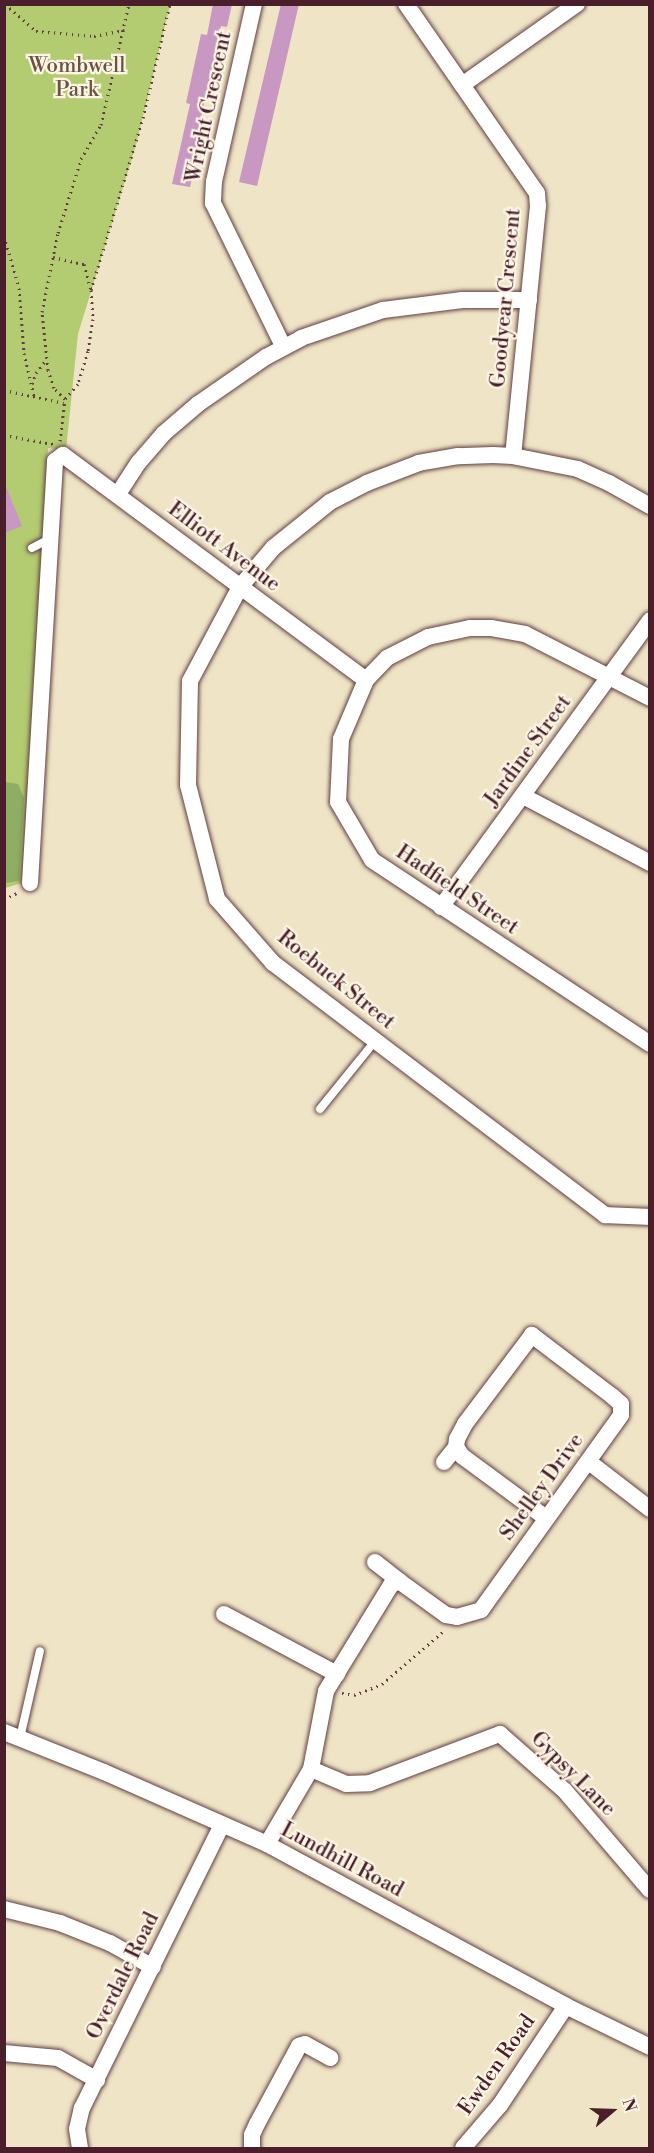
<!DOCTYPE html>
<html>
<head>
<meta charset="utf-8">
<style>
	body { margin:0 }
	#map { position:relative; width:654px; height:2153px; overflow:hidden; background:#efe5c6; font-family:"Libre Bodoni",serif }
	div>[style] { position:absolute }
	.green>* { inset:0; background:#b3cb71 }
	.forest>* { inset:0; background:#8eaf63 }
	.building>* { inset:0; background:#c898c2 }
	.path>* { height:3px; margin-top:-1.5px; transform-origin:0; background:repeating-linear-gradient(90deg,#633d42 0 1.5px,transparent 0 6px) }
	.roads { filter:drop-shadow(0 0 2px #633d42) drop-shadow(0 0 2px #633d42) }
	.lane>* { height:8px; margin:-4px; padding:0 4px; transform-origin:4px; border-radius:4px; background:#fff }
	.street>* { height:16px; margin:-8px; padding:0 8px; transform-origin:8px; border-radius:8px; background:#fff }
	span { translate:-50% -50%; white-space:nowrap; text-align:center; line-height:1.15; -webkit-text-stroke:4.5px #fcf5e5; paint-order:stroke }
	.park-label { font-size:21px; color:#6a5340 }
	.street-label { font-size:21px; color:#4a1f2b }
	.frame { position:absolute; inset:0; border:6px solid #4a1f2b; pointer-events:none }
	.north { position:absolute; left:582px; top:2081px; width:60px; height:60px; -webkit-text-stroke:4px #fcf5e5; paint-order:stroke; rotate:71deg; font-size:16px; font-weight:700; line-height:24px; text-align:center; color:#4a1f2b }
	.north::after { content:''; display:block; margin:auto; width:21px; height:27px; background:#4a1f2b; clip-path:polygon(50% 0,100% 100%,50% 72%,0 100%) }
</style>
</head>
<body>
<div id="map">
	<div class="green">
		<div style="clip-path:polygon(5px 5px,170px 5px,136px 145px,78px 334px,66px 450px,48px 448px,22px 883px,5px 888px)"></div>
	</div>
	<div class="forest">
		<div style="clip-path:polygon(5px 782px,18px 784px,24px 798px,19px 881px,5px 883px)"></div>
	</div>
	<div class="building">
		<div style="clip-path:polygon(213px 4px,232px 4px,227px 27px,221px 26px,201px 118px,205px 118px,190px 187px,172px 184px,190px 104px,186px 103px,201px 34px,207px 35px)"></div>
		<div style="clip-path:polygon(281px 4px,299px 4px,257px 186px,239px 182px)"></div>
		<div style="clip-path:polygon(4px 482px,22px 526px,4px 533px)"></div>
	</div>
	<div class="path">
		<div style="left:5px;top:4px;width:41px;rotate:41.1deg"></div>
		<div style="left:36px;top:31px;width:58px;rotate:4.9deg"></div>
		<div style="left:94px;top:36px;width:31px;rotate:-11deg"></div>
		<div style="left:4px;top:144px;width:60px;rotate:90deg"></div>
		<div style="left:4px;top:236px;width:54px;rotate:73.9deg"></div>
		<div style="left:19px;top:288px;width:65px;rotate:85.6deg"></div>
		<div style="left:24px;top:353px;width:44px;rotate:76.9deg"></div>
		<div style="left:53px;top:257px;width:32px;rotate:13deg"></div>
		<div style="left:84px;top:264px;width:27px;rotate:75deg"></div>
		<div style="left:91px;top:290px;width:29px;rotate:86deg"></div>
		<div style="left:93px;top:319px;width:32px;rotate:99deg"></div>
		<div style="left:88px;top:351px;width:34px;rotate:107deg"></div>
		<div style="left:78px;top:384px;width:20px;rotate:131deg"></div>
		<div style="left:91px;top:290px;width:180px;rotate:-73.2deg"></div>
		<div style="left:143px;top:118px;width:117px;rotate:-76.7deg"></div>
		<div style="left:32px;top:384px;width:12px;rotate:-70deg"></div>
		<div style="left:36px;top:373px;width:15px;rotate:-53deg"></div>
		<div style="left:4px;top:390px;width:61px;rotate:12.2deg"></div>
		<div style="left:4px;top:435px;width:50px;rotate:10.4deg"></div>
		<div style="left:60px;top:441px;width:42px;rotate:-83.2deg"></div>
		<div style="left:65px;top:399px;width:16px;rotate:-135deg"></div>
		<div style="left:54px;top:388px;width:19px;rotate:-108deg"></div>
		<div style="left:48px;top:370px;width:58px;rotate:-95.9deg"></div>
		<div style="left:42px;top:312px;width:81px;rotate:-78.6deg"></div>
		<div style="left:58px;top:233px;width:77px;rotate:-72.7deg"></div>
		<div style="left:81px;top:159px;width:39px;rotate:-60deg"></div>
		<div style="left:101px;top:125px;width:124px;rotate:-77deg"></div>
		<div style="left:4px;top:899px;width:17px;rotate:-25deg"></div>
		<div style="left:342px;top:1693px;width:12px;rotate:9deg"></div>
		<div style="left:354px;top:1695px;width:30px;rotate:-21deg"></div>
		<div style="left:382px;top:1684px;width:83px;rotate:-40.6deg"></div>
	</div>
	<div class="roads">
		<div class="lane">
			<div style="left:32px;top:548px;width:20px;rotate:-27deg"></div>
			<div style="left:320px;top:1109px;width:87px;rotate:-51deg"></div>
			<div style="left:20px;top:1738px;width:89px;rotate:-77.1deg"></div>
		</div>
		<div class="street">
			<div style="left:254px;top:4px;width:181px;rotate:102.7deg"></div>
			<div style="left:214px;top:181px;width:22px;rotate:93deg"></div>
			<div style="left:213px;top:203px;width:159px;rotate:63.9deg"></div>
			<div style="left:406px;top:4px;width:230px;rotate:55.3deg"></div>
			<div style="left:537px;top:193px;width:13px;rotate:86deg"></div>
			<div style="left:538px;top:206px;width:251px;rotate:95.7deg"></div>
			<div style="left:462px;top:85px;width:141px;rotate:-35.2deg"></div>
			<div style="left:118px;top:494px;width:38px;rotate:-57deg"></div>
			<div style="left:139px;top:462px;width:37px;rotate:-49deg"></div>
			<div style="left:163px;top:434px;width:46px;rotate:-40.6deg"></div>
			<div style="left:198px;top:404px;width:83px;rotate:-34.7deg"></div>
			<div style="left:266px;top:357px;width:40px;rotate:-28deg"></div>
			<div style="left:301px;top:338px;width:87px;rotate:-18.9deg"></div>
			<div style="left:383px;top:310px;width:80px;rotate:-7.2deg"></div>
			<div style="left:462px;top:300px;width:67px"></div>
			<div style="left:650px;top:506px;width:47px;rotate:-150.7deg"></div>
			<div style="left:609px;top:483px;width:34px;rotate:-156deg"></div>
			<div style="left:578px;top:469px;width:66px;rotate:-168.7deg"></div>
			<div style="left:513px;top:456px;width:20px;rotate:-177deg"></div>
			<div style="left:493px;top:455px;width:35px;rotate:178deg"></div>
			<div style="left:458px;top:456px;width:40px;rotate:170deg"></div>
			<div style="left:419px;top:463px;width:56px;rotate:159deg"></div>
			<div style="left:367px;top:483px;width:42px;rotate:152.8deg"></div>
			<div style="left:330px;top:502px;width:73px;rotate:141.1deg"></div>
			<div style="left:273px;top:548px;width:51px;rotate:130.2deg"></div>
			<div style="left:240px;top:587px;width:106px;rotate:118deg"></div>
			<div style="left:190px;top:681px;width:104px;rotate:91.1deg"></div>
			<div style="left:188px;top:785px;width:118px;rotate:75.7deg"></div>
			<div style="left:217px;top:899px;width:85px;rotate:48.8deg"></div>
			<div style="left:273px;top:963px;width:417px;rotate:37.2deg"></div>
			<div style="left:605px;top:1215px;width:45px;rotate:2.5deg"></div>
			<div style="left:650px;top:698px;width:140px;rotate:-152.9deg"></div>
			<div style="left:525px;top:634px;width:35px;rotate:-170deg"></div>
			<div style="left:491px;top:628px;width:21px;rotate:180deg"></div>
			<div style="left:470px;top:628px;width:43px;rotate:167.9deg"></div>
			<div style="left:428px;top:637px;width:46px;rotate:152.9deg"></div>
			<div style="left:387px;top:658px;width:30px;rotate:134deg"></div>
			<div style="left:366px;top:680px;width:64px;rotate:113deg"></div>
			<div style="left:341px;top:739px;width:63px;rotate:92.7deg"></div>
			<div style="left:338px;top:802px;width:67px;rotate:59.6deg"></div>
			<div style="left:372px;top:860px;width:333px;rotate:33.5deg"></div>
			<div style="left:523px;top:796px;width:144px;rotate:27.8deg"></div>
			<div style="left:30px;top:883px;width:423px;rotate:-86.6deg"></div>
			<div style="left:55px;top:461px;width:10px;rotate:-37deg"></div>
			<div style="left:63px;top:455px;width:377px;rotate:36.6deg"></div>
			<div style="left:441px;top:907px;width:355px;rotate:-53.9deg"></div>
			<div style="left:444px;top:1462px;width:19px;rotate:-51deg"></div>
			<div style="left:589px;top:1462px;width:77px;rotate:37.6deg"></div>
			<div style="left:375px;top:1562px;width:31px;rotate:38deg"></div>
			<div style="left:224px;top:1614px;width:128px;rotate:28deg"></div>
			<div style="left:4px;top:1732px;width:108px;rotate:21.8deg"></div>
			<div style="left:104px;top:1772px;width:178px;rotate:23.8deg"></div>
			<div style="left:267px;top:1844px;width:340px;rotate:28.4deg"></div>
			<div style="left:566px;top:2006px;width:93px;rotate:26deg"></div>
			<div style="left:311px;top:1769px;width:38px;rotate:23deg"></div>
			<div style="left:346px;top:1784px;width:24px;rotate:-2deg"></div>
			<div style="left:370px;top:1783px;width:139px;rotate:-20.7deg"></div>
			<div style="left:500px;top:1734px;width:86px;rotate:41.2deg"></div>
			<div style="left:565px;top:1791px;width:130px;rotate:49.4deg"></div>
			<div style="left:267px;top:1844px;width:87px;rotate:-59.6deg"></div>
			<div style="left:311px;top:1769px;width:79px;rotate:-79.1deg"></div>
			<div style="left:326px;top:1691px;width:124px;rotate:-58.5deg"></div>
			<div style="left:391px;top:1585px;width:9px;rotate:-27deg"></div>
			<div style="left:399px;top:1581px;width:58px;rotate:35.9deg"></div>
			<div style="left:446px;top:1615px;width:11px;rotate:10deg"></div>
			<div style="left:457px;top:1617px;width:25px;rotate:-16deg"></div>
			<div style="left:481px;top:1610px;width:240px;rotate:-54.3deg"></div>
			<div style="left:621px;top:1415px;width:11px;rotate:-90deg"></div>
			<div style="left:621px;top:1404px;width:12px;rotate:-138deg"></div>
			<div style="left:612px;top:1396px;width:101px;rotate:-142.7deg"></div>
			<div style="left:532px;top:1335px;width:111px;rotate:127deg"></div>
			<div style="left:465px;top:1424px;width:17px;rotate:118deg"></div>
			<div style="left:457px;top:1439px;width:8px;rotate:97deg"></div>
			<div style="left:456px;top:1447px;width:11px;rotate:56deg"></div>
			<div style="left:462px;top:1456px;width:104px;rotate:36.4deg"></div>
			<div style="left:4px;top:1909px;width:58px;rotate:14deg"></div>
			<div style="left:60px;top:1923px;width:54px;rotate:21.8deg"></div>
			<div style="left:110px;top:1943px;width:49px;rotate:29.2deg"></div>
			<div style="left:4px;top:2053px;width:54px;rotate:5.3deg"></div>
			<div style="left:58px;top:2058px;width:45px;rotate:29.4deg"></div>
			<div style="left:80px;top:2148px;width:19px;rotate:-99deg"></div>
			<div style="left:77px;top:2129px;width:22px;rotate:-77deg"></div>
			<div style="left:82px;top:2108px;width:316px;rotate:-63.7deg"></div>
			<div style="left:252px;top:2148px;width:13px;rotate:-90deg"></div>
			<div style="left:252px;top:2135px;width:12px;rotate:-66deg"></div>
			<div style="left:257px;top:2124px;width:89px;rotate:-61.7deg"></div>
			<div style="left:299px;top:2046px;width:6px;rotate:-18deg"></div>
			<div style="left:305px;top:2044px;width:29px;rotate:29deg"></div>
			<div style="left:463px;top:2148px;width:57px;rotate:-49.3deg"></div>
			<div style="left:500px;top:2105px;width:119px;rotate:-56.3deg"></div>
		</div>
	</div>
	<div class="park-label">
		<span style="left:77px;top:78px">Wombwell<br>Park</span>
	</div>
	<div class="street-label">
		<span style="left:209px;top:107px;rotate:-78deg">Wright Crescent</span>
		<span style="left:506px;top:298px;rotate:-85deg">Goodyear Crescent</span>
		<span style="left:224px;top:547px;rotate:37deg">Elliott Avenue</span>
		<span style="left:528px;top:751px;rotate:-54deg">Jardine Street</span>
		<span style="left:457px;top:890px;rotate:34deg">Hadfield Street</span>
		<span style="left:336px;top:980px;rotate:39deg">Roebuck Street</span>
		<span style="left:542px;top:1487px;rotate:-54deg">Shelley Drive</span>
		<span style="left:573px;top:1774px;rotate:45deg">Gypsy Lane</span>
		<span style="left:342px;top:1860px;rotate:28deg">Lundhill Road</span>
		<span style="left:123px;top:1976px;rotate:-64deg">Overdale Road</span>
		<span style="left:497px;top:2065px;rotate:-55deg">Ewden Road</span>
	</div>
	<div class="frame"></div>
	<div class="north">N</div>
</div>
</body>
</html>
